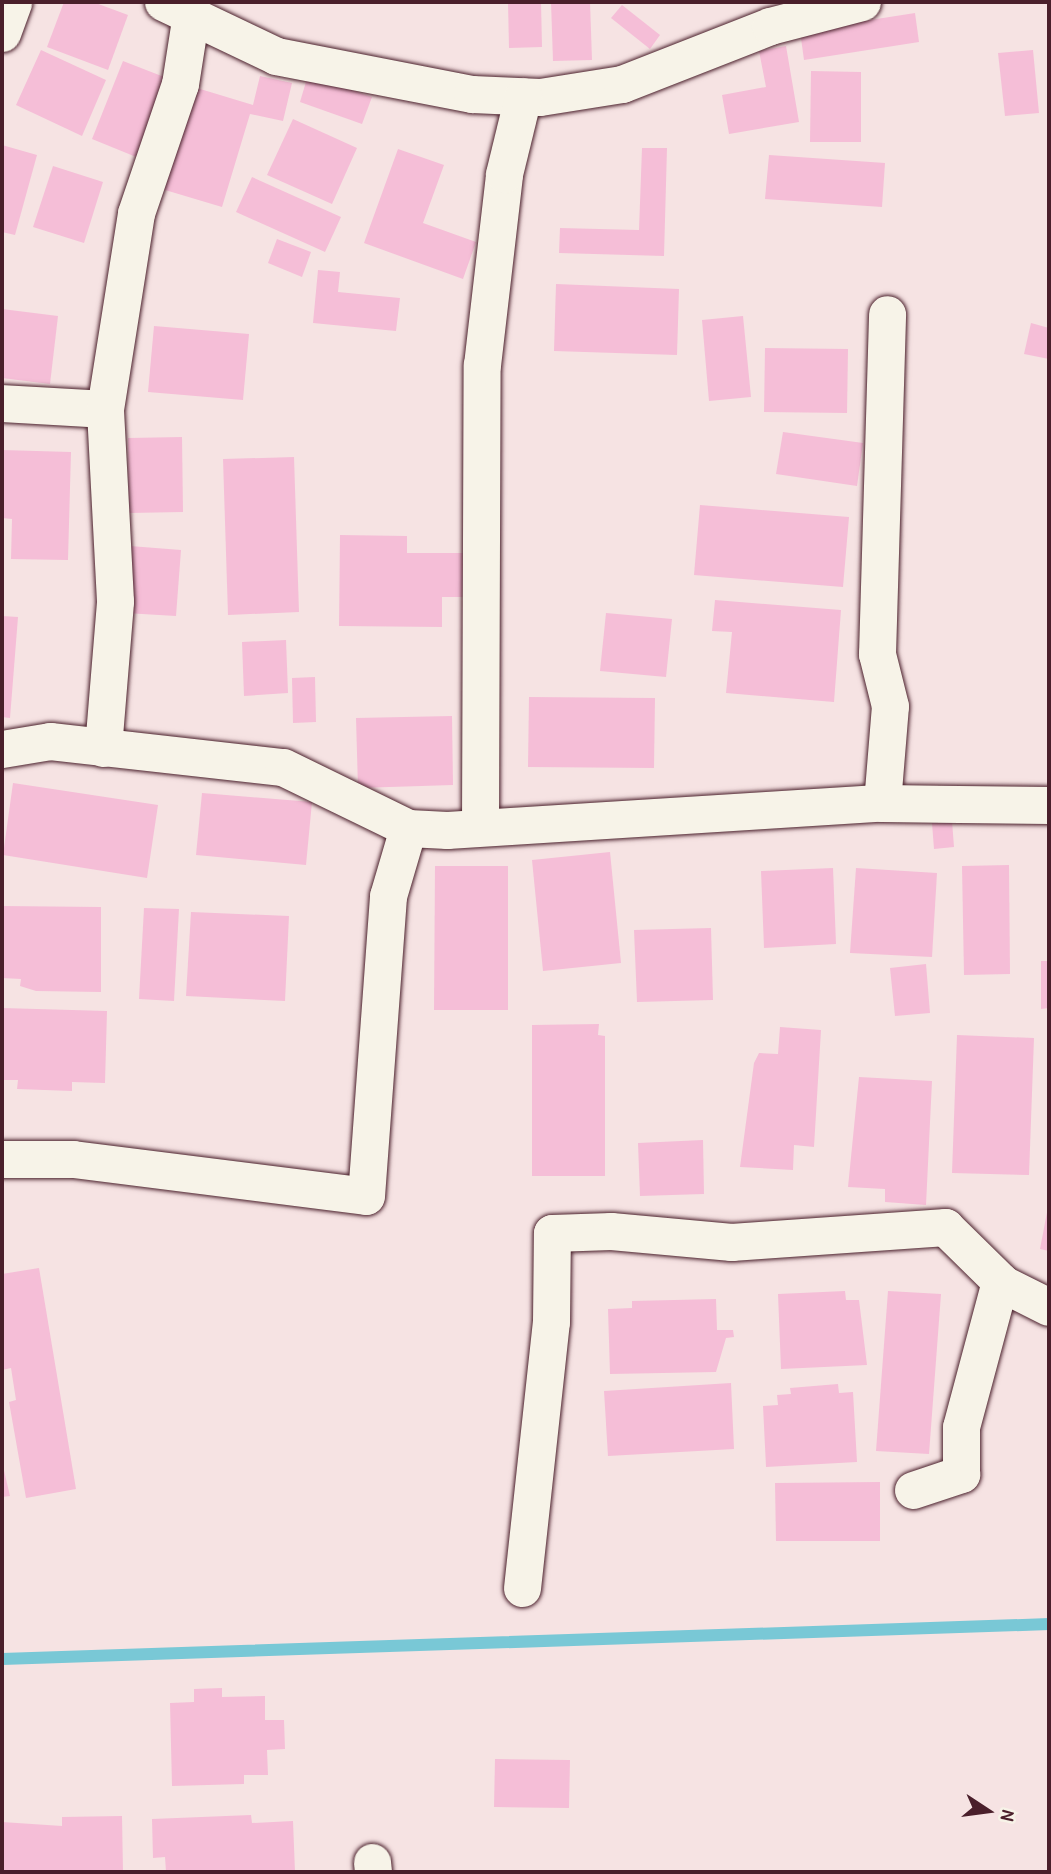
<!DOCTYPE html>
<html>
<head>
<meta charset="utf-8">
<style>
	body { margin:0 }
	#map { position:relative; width:1051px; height:1874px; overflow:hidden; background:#f6e3e3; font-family:"Patrick Hand",sans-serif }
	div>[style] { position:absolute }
	.stream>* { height:12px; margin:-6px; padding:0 6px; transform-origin:6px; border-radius:6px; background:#79c8d6 }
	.building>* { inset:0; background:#f5bed7 }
	.roads { filter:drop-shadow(0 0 2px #4a1f2b) drop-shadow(0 0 2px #4a1f2b) }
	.minor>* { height:37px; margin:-18.5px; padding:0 18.5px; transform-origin:18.5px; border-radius:18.5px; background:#f7f3e8 }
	span { translate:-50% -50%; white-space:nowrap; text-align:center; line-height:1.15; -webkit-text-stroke:5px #f7f3e8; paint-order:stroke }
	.frame { position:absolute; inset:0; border:4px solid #4a1f2b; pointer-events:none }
	.north { position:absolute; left:953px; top:1776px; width:70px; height:70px; -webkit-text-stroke:5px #f7f3e8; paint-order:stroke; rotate:103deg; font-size:19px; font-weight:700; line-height:28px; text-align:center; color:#4a1f2b }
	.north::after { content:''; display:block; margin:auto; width:24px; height:32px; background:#4a1f2b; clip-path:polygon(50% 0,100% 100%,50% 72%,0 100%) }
</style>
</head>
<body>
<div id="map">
	<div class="stream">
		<div style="left:2px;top:1659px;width:1048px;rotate:-1.91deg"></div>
	</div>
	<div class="building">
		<div style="clip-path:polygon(64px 2px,93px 2px,128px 15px,108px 70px,47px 47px)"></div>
		<div style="clip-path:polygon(508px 2px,541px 2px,542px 47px,509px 48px)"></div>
		<div style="clip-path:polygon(551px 2px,590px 2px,592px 60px,553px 61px)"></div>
		<div style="clip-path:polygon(622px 5px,660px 35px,650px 49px,611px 18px)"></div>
		<div style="clip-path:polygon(915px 13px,919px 42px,804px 60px,800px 31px)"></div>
		<div style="clip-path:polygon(786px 46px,799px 122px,729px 134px,722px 95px,766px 87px,759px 51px)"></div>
		<div style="clip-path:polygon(41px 50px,106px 80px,82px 136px,16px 105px)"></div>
		<div style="clip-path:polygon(1033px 50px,1039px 113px,1005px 116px,998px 53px)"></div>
		<div style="clip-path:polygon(123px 61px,177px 82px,146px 161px,92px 139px)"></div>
		<div style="clip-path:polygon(811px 71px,861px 72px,861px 142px,810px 142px)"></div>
		<div style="clip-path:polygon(308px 75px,372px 97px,362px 124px,300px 102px)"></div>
		<div style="clip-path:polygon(260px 76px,292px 83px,283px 121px,250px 114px,222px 207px,155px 187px,187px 85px,253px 105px)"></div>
		<div style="clip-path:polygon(293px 119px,357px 148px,332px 204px,267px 175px)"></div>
		<div style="clip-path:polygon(2px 145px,37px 155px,15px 235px,2px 232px)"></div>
		<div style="clip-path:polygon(642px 148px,667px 148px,664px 256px,559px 253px,560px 228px,639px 230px)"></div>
		<div style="clip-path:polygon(398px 149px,444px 165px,423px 223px,476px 242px,463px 279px,364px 243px)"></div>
		<div style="clip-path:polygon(769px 155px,885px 163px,882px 207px,765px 199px)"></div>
		<div style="clip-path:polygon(53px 166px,103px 182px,84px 243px,33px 227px)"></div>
		<div style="clip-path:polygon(252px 177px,341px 217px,325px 252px,236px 212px)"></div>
		<div style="clip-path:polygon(277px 239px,311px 252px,302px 277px,268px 263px)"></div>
		<div style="clip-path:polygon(318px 270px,340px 272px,338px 292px,400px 298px,396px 331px,313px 323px)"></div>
		<div style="clip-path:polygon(556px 284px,679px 289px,677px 355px,554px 351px)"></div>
		<div style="clip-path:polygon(2px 309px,58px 316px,50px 384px,2px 378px)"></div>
		<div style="clip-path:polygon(743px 316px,751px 397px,709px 401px,702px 320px)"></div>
		<div style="clip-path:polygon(1031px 323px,1049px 328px,1049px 359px,1024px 354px)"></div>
		<div style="clip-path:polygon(154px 326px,249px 334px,243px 400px,148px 392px)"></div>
		<div style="clip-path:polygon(765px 348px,848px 349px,847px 413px,764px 412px)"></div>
		<div style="clip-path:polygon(783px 432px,863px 443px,857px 486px,776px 474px)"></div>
		<div style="clip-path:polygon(182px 437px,183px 512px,129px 513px,128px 438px)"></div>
		<div style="clip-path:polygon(2px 450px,71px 452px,68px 560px,11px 559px,12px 519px,2px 518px)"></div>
		<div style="clip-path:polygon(294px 457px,299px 612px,228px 615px,223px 459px)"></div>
		<div style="clip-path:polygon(700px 505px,849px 517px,843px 587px,694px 575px)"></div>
		<div style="clip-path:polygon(340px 535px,407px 536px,407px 553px,464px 553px,464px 597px,442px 597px,442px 627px,339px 626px)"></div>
		<div style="clip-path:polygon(130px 546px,181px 550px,176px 616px,125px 613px)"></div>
		<div style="clip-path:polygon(715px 600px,841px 610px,834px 702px,726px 693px,732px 632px,712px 631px)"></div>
		<div style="clip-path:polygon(606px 613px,672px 619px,666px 677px,600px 671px)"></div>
		<div style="clip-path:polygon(2px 616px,18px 617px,10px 718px,2px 717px)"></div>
		<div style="clip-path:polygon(286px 640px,288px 693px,244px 696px,242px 642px)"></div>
		<div style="clip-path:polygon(315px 677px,316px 722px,293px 723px,292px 678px)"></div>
		<div style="clip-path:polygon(529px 697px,655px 698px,654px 768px,528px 767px)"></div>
		<div style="clip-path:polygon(452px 716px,453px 785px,358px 788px,356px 718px)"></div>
		<div style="clip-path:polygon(13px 783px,158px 805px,147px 878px,3px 855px)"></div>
		<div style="clip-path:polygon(202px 793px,312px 802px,306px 865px,196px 855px)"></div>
		<div style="clip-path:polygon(952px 821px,954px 847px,934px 849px,932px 823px)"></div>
		<div style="clip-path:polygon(610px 852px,621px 963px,543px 971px,532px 860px)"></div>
		<div style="clip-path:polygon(1009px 865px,1010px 974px,964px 975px,962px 866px)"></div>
		<div style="clip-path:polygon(435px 866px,508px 866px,508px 1010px,434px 1010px)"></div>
		<div style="clip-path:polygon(833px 868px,836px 944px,764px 948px,761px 871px)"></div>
		<div style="clip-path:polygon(856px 868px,937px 873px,932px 957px,850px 953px)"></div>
		<div style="clip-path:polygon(2px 906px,101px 907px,101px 992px,36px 991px,20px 986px,21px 979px,2px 978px)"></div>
		<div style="clip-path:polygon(144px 908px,179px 909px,174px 1001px,139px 999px)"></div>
		<div style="clip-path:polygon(191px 912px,289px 916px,285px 1001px,186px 996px)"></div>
		<div style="clip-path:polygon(711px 928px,713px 1000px,637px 1002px,634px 930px)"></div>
		<div style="clip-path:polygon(1041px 961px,1048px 961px,1049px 1008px,1041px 1009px)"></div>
		<div style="clip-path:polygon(926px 964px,930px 1013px,895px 1016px,890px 968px)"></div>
		<div style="clip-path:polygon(2px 1008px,107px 1011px,105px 1083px,72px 1082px,72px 1091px,17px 1089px,18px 1080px,2px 1080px)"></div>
		<div style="clip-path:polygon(599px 1024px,598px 1035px,605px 1036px,605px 1176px,532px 1176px,532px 1025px)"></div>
		<div style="clip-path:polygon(780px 1027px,821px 1030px,814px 1147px,794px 1145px,793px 1170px,740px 1167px,754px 1063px,759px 1053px,778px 1054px)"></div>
		<div style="clip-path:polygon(957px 1035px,1034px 1038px,1029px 1175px,952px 1173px)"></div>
		<div style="clip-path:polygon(859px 1077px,932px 1081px,926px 1205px,885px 1202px,885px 1189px,848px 1187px)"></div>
		<div style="clip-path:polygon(703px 1140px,704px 1194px,640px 1196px,638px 1143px)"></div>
		<div style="clip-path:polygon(1048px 1207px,1049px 1207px,1049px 1251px,1040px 1249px)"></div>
		<div style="clip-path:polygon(39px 1268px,76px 1489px,26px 1498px,9px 1402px,16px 1400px,11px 1368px,2px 1370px,2px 1274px)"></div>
		<div style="clip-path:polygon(845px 1291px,846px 1300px,859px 1300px,867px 1365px,781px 1369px,778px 1294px)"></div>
		<div style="clip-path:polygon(888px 1291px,941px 1294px,929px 1454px,876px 1451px)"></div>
		<div style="clip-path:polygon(716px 1299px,717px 1330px,733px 1330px,734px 1337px,726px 1338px,716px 1372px,610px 1374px,608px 1309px,632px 1308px,632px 1301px)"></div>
		<div style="clip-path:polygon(731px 1383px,734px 1449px,608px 1456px,604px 1391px)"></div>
		<div style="clip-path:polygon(838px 1384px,839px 1393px,853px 1392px,857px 1462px,766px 1467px,763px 1406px,778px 1405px,777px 1395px,791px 1394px,790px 1388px)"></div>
		<div style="clip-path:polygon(2px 1462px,10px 1496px,2px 1497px)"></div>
		<div style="clip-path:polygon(880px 1482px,880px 1541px,776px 1541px,775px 1483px)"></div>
		<div style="clip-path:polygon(222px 1688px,222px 1697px,265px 1696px,265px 1720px,284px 1720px,285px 1749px,267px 1750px,268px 1775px,244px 1775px,244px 1784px,172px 1786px,170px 1703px,194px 1702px,194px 1689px)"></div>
		<div style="clip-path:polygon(495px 1759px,570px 1760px,569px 1808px,494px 1807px)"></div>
		<div style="clip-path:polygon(251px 1815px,252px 1823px,293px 1821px,295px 1872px,166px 1872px,165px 1857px,153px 1858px,152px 1819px)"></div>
		<div style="clip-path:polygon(122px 1816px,123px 1872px,2px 1872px,2px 1822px,62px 1826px,62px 1817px)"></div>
	</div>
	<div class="roads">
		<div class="minor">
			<div style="left:163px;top:2px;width:125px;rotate:25.5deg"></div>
			<div style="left:276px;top:56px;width:200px;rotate:11deg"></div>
			<div style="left:472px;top:94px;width:68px;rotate:2.5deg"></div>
			<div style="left:540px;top:97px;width:83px;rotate:-9deg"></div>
			<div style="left:622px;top:84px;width:159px;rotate:-21.4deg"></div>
			<div style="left:770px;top:26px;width:95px;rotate:-14.6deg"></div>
			<div style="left:2px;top:33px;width:33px;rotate:-70deg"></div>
			<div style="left:2px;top:403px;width:103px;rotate:3.3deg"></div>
			<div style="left:103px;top:748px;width:147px;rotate:-85.3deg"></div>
			<div style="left:115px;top:601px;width:192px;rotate:-93deg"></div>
			<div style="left:105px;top:409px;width:198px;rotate:-81deg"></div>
			<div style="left:136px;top:213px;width:136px;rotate:-71.2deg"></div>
			<div style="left:180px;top:84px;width:65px;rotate:-81.1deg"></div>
			<div style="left:2px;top:749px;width:49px;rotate:-9.5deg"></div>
			<div style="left:50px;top:741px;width:234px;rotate:6.4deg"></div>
			<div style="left:283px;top:767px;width:139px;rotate:26deg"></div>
			<div style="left:408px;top:828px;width:39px;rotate:3deg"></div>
			<div style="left:447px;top:830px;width:436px;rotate:-3.6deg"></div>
			<div style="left:882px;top:803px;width:167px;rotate:0.7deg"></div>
			<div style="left:882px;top:803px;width:97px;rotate:-85.3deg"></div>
			<div style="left:890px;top:706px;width:54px;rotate:-104deg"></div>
			<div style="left:877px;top:654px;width:340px;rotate:-88.3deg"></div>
			<div style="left:480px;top:827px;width:462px;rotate:-89.8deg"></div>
			<div style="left:482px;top:365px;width:192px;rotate:-83.4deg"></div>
			<div style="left:504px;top:174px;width:80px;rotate:-76.3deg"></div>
			<div style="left:2px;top:1159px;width:71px"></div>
			<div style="left:73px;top:1159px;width:295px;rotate:7.2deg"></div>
			<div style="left:366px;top:1196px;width:301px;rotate:-85.8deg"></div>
			<div style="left:388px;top:896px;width:71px;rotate:-73.6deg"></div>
			<div style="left:913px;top:1490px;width:51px;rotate:-18.4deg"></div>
			<div style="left:961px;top:1474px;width:47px;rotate:-90deg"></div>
			<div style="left:961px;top:1427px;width:151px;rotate:-75deg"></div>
			<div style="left:522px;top:1588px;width:268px;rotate:-83.8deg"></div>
			<div style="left:551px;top:1322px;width:89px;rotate:-89.4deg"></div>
			<div style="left:552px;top:1233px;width:59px;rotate:-1.9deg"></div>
			<div style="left:611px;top:1231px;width:121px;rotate:5.2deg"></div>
			<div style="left:731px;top:1242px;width:215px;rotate:-4deg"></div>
			<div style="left:945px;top:1227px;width:81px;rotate:44.5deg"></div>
			<div style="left:1003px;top:1284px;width:51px;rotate:26.6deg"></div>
			<div style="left:372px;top:1862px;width:10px;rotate:84deg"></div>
		</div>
	</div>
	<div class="frame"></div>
	<div class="north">N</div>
</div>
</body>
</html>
